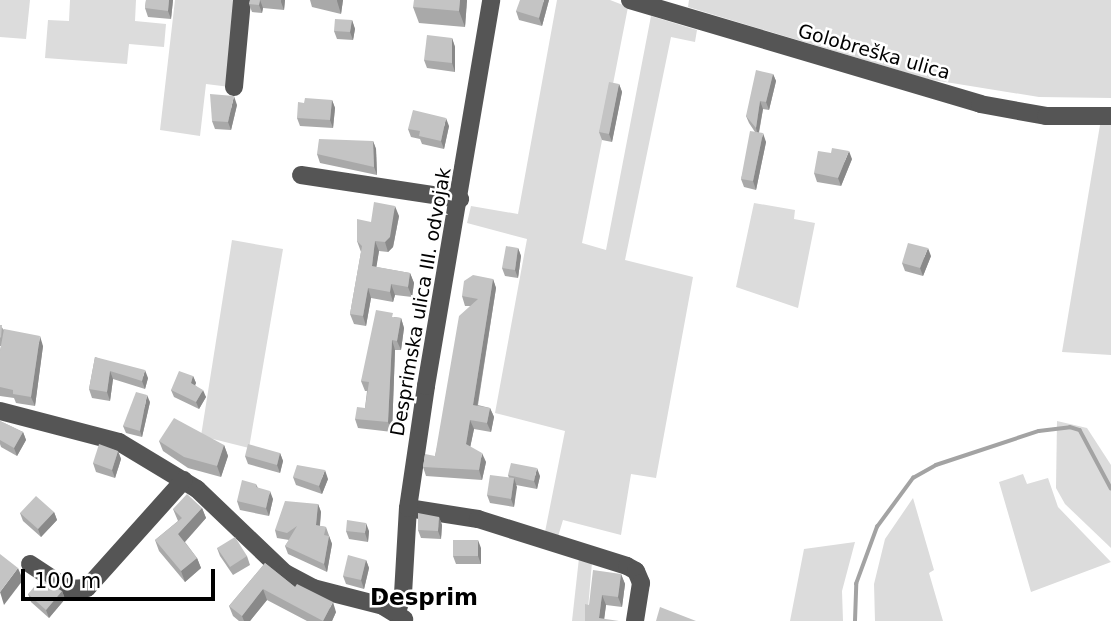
<!DOCTYPE html>
<html>
<head>
<meta charset="utf-8">
<style>
	body { margin:0 }
	#map { position:relative; width:1111px; height:621px; overflow:hidden; background:#fff; font-family:"DejaVu Sans",sans-serif }
	div>[style] { position:absolute }
	.green>* { inset:0; background:#dcdcdc }
	.stream>* { height:3.5px; margin:-1.75px; padding:0 1.75px; transform-origin:1.75px; border-radius:1.75px; background:#a3a3a3 }
	.minor>* { height:18px; margin:-9px; padding:0 9px; transform-origin:9px; border-radius:9px; background:#555 }
	.wall>* { inset:0; background:#a9a9a9 }
	.shaded-wall>* { inset:0; background:#898989 }
	.building>* { inset:0; background:#c4c4c4 }
	span { translate:-50% -50%; white-space:nowrap; text-align:center; line-height:1.15; -webkit-text-stroke:5px #fff; paint-order:stroke }
	.street-label { font-size:19px; color:#000 }
	.quarter-label { font-size:23px; color:#000; font-weight:700 }
	.scale { position:absolute; left:21px; top:569px; width:194px; height:32px; box-sizing:border-box; border:4px solid #000; border-top:0; padding-left:9px; font-size:21px; line-height:24px; white-space:nowrap; color:#000; -webkit-text-stroke:5px #fff; paint-order:stroke }
</style>
</head>
<body>
<div id="map">
	<div class="green">
		<div style="clip-path:polygon(0 0,30px 0,26px 39px,0 37px)"></div>
		<div style="clip-path:polygon(70px 0,136px 0,135px 21px,166px 24px,164px 47px,129px 44px,127px 64px,45px 58px,48px 20px,69px 21px)"></div>
		<div style="clip-path:polygon(175px 0,238px 0,230px 87px,206px 84px,200px 136px,160px 130px)"></div>
		<div style="clip-path:polygon(557px 0,610px 0,628px 7px,582px 243px,606px 250px,651px 16px,697px 30px,695px 42px,671px 37px,625px 260px,693px 277px,656px 478px,631px 474px,621px 535px,563px 520px,557px 540px,544px 537px,565px 431px,495px 413px,527px 239px,467px 223px,471px 206px,518px 214px)"></div>
		<div style="clip-path:polygon(689px 0,1111px 0,1111px 98px,1039px 97px,927px 79px,688px 7px)"></div>
		<div style="clip-path:polygon(1111px 124px,1111px 355px,1062px 352px,1100px 125px)"></div>
		<div style="clip-path:polygon(754px 203px,795px 210px,794px 219px,815px 223px,798px 308px,736px 287px)"></div>
		<div style="clip-path:polygon(232px 240px,283px 249px,249px 448px,201px 436px)"></div>
		<div style="clip-path:polygon(1057px 421px,1087px 428px,1111px 465px,1111px 548px,1065px 504px,1056px 488px)"></div>
		<div style="clip-path:polygon(1023px 474px,1027px 484px,1048px 478px,1058px 507px,1111px 562px,1031px 592px,999px 482px)"></div>
		<div style="clip-path:polygon(913px 498px,934px 570px,929px 573px,943px 621px,875px 621px,874px 584px,885px 539px)"></div>
		<div style="clip-path:polygon(855px 542px,842px 591px,843px 621px,790px 621px,804px 549px)"></div>
		<div style="clip-path:polygon(579px 558px,592px 562px,587px 621px,572px 621px)"></div>
	</div>
	<div class="stream">
		<div style="left:855px;top:621px;width:37px;rotate:-88deg"></div>
		<div style="left:856px;top:584px;width:61px;rotate:-69.8deg"></div>
		<div style="left:877px;top:527px;width:61px;rotate:-53.7deg"></div>
		<div style="left:913px;top:478px;width:26px;rotate:-29deg"></div>
		<div style="left:936px;top:465px;width:108px;rotate:-18.3deg"></div>
		<div style="left:1039px;top:431px;width:31px;rotate:-7deg"></div>
		<div style="left:1070px;top:427px;width:10px;rotate:17deg"></div>
		<div style="left:1080px;top:430px;width:66px;rotate:61.9deg"></div>
	</div>
	<div class="minor">
		<div style="left:630px;top:0;width:365px;rotate:16.5deg"></div>
		<div style="left:980px;top:104px;width:67px;rotate:10.3deg"></div>
		<div style="left:1046px;top:116px;width:65px"></div>
		<div style="left:234px;top:87px;width:87px;rotate:-84.7deg"></div>
		<div style="left:301px;top:175px;width:161px;rotate:8.6deg"></div>
		<div style="left:0;top:411px;width:123px;rotate:14.6deg"></div>
		<div style="left:119px;top:442px;width:91px;rotate:31.1deg"></div>
		<div style="left:197px;top:489px;width:122px;rotate:43.7deg"></div>
		<div style="left:285px;top:573px;width:32px;rotate:28deg"></div>
		<div style="left:313px;top:588px;width:72px;rotate:14.4deg"></div>
		<div style="left:383px;top:606px;width:25px;rotate:32deg"></div>
		<div style="left:408px;top:508px;width:71px;rotate:8.9deg"></div>
		<div style="left:478px;top:519px;width:156px;rotate:17.5deg"></div>
		<div style="left:627px;top:566px;width:10px;rotate:29deg"></div>
		<div style="left:636px;top:571px;width:13px;rotate:67deg"></div>
		<div style="left:641px;top:583px;width:38px;rotate:99deg"></div>
		<div style="left:30px;top:564px;width:45px;rotate:33.3deg"></div>
		<div style="left:68px;top:589px;width:19px;rotate:-3deg"></div>
		<div style="left:87px;top:588px;width:145px;rotate:-48.1deg"></div>
		<div style="left:397px;top:612px;width:19px;rotate:-72deg"></div>
		<div style="left:403px;top:594px;width:86px;rotate:-86.7deg"></div>
		<div style="left:408px;top:508px;width:123px;rotate:-81.6deg"></div>
		<div style="left:426px;top:386px;width:391px;rotate:-80.4deg"></div>
	</div>
	<div class="wall">
		<div style="clip-path:polygon(146px 0,173px 0,171px 19px,148px 17px,145px 8px)"></div>
		<div style="clip-path:polygon(250px 0,285px 0,284px 10px,263px 8px,262px 13px,252px 12px,249px 4px)"></div>
		<div style="clip-path:polygon(310px 0,343px 0,341px 14px,312px 7px)"></div>
		<div style="clip-path:polygon(467px 0,465px 27px,419px 23px,413px 7px)"></div>
		<div style="clip-path:polygon(549px 0,542px 26px,519px 20px,516px 11px)"></div>
		<div style="clip-path:polygon(352px 20px,355px 29px,353px 40px,337px 39px,334px 31px)"></div>
		<div style="clip-path:polygon(452px 38px,455px 47px,455px 72px,427px 68px,424px 60px)"></div>
		<div style="clip-path:polygon(773px 74px,776px 81px,769px 110px,763px 109px,759px 133px,766px 142px,756px 190px,744px 187px,741px 179px,755px 132px,749px 123px,746px 116px)"></div>
		<div style="clip-path:polygon(619px 84px,622px 92px,612px 142px,602px 140px,599px 132px)"></div>
		<div style="clip-path:polygon(332px 100px,335px 108px,333px 128px,300px 126px,297px 118px,304px 103px)"></div>
		<div style="clip-path:polygon(237px 105px,231px 130px,215px 129px,212px 121px)"></div>
		<div style="clip-path:polygon(449px 126px,444px 149px,422px 144px,420px 139px,411px 137px,408px 129px)"></div>
		<div style="clip-path:polygon(373px 141px,376px 149px,377px 175px,320px 163px,317px 154px)"></div>
		<div style="clip-path:polygon(852px 159px,841px 186px,817px 182px,814px 173px)"></div>
		<div style="clip-path:polygon(399px 216px,393px 247px,388px 252px,379px 251px,376px 267px,410px 273px,414px 283px,412px 297px,395px 295px,393px 302px,371px 298px,366px 326px,354px 324px,350px 314px,361px 252px,357px 241px,371px 222px)"></div>
		<div style="clip-path:polygon(518px 248px,521px 256px,518px 278px,505px 276px,502px 268px)"></div>
		<div style="clip-path:polygon(931px 256px,923px 276px,905px 271px,902px 263px)"></div>
		<div style="clip-path:polygon(493px 279px,496px 288px,478px 405px,490px 408px,494px 417px,491px 432px,474px 429px,470px 447px,486px 462px,482px 480px,426px 476px,423px 467px,435px 456px,470px 306px,465px 306px,462px 296px)"></div>
		<div style="clip-path:polygon(394px 317px,401px 318px,404px 328px,401px 350px,395px 350px,392px 432px,358px 428px,355px 419px,365px 408px,367px 391px,365px 391px,361px 381px)"></div>
		<div style="clip-path:polygon(0 325px,4px 330px,43px 346px,35px 406px,16px 403px,14px 398px,0 396px,0 351px,1px 346px,0 346px)"></div>
		<div style="clip-path:polygon(95px 357px,148px 378px,145px 389px,113px 379px,110px 401px,92px 398px,89px 389px)"></div>
		<div style="clip-path:polygon(193px 376px,196px 383px,195px 385px,206px 397px,199px 409px,174px 397px,171px 390px)"></div>
		<div style="clip-path:polygon(150px 402px,142px 437px,126px 433px,123px 426px)"></div>
		<div style="clip-path:polygon(0 421px,23px 432px,26px 440px,17px 456px,1px 447px,0 444px)"></div>
		<div style="clip-path:polygon(159px 441px,224px 445px,228px 456px,221px 477px,188px 468px,163px 451px)"></div>
		<div style="clip-path:polygon(118px 451px,121px 459px,115px 478px,96px 472px,93px 463px)"></div>
		<div style="clip-path:polygon(280px 453px,283px 461px,280px 473px,248px 464px,245px 456px)"></div>
		<div style="clip-path:polygon(508px 475px,540px 476px,537px 489px,516px 485px,514px 507px,490px 503px,487px 495px,509px 478px)"></div>
		<div style="clip-path:polygon(293px 477px,328px 479px,322px 494px,296px 485px)"></div>
		<div style="clip-path:polygon(256px 484px,258px 488px,273px 499px,269px 516px,240px 510px,237px 501px)"></div>
		<div style="clip-path:polygon(318px 504px,321px 512px,320px 526px,326px 527px,332px 544px,327px 572px,288px 554px,285px 546px,289px 540px,277px 538px,275px 530px)"></div>
		<div style="clip-path:polygon(202px 508px,206px 518px,185px 542px,197px 558px,201px 568px,185px 582px,159px 551px,155px 540px,178px 521px,173px 509px)"></div>
		<div style="clip-path:polygon(54px 512px,57px 520px,41px 537px,23px 521px,20px 513px)"></div>
		<div style="clip-path:polygon(439px 517px,442px 525px,441px 539px,421px 538px,418px 530px)"></div>
		<div style="clip-path:polygon(346px 531px,369px 531px,368px 542px,349px 539px)"></div>
		<div style="clip-path:polygon(217px 548px,247px 556px,250px 565px,233px 575px,220px 556px)"></div>
		<div style="clip-path:polygon(481px 548px,481px 564px,456px 564px,453px 556px)"></div>
		<div style="clip-path:polygon(366px 560px,369px 568px,364px 589px,346px 584px,343px 576px)"></div>
		<div style="clip-path:polygon(265px 563px,295px 587px,336px 612px,332px 621px,307px 621px,267px 600px,250px 621px,239px 621px,233px 616px,229px 606px)"></div>
		<div style="clip-path:polygon(621px 574px,625px 584px,622px 607px,606px 605px,604px 618px,585px 621px,589px 605px)"></div>
		<div style="clip-path:polygon(62px 591px,65px 599px,49px 618px,31px 602px,28px 594px)"></div>
	</div>
	<div class="shaded-wall">
		<div style="clip-path:polygon(169px 0,173px 0,171px 19px,168px 11px)"></div>
		<div style="clip-path:polygon(260px 0,263px 8px,262px 13px,259px 5px)"></div>
		<div style="clip-path:polygon(281px 0,285px 0,284px 10px,281px 2px)"></div>
		<div style="clip-path:polygon(337px 0,343px 0,341px 14px,337px 1px)"></div>
		<div style="clip-path:polygon(460px 0,467px 0,465px 27px,459px 11px)"></div>
		<div style="clip-path:polygon(544px 0,549px 0,542px 26px,539px 18px)"></div>
		<div style="clip-path:polygon(352px 20px,355px 29px,353px 40px,350px 32px)"></div>
		<div style="clip-path:polygon(452px 38px,455px 47px,455px 72px,452px 63px)"></div>
		<div style="clip-path:polygon(773px 74px,776px 81px,769px 110px,766px 102px)"></div>
		<div style="clip-path:polygon(619px 84px,622px 92px,612px 142px,609px 134px)"></div>
		<div style="clip-path:polygon(234px 96px,237px 105px,231px 130px,228px 122px)"></div>
		<div style="clip-path:polygon(332px 100px,335px 108px,333px 128px,330px 120px)"></div>
		<div style="clip-path:polygon(760px 101px,763px 109px,758px 136px,756px 128px)"></div>
		<div style="clip-path:polygon(446px 118px,449px 126px,444px 149px,441px 141px)"></div>
		<div style="clip-path:polygon(763px 133px,766px 142px,756px 190px,753px 181px)"></div>
		<div style="clip-path:polygon(373px 141px,376px 149px,377px 175px,374px 167px)"></div>
		<div style="clip-path:polygon(849px 151px,852px 159px,841px 186px,838px 178px)"></div>
		<div style="clip-path:polygon(395px 206px,399px 216px,393px 247px,388px 252px,385px 242px)"></div>
		<div style="clip-path:polygon(375px 241px,379px 251px,375px 276px,372px 266px)"></div>
		<div style="clip-path:polygon(518px 248px,521px 256px,518px 278px,515px 270px)"></div>
		<div style="clip-path:polygon(928px 248px,931px 256px,923px 276px,920px 268px)"></div>
		<div style="clip-path:polygon(410px 273px,414px 283px,412px 297px,408px 287px)"></div>
		<div style="clip-path:polygon(493px 279px,496px 288px,476px 414px,473px 405px)"></div>
		<div style="clip-path:polygon(391px 284px,395px 295px,393px 302px,390px 292px)"></div>
		<div style="clip-path:polygon(368px 288px,371px 298px,366px 326px,363px 316px)"></div>
		<div style="clip-path:polygon(401px 318px,404px 328px,401px 350px,397px 341px)"></div>
		<div style="clip-path:polygon(40px 336px,43px 346px,35px 406px,31px 397px)"></div>
		<div style="clip-path:polygon(392px 340px,395px 350px,392px 432px,388px 422px)"></div>
		<div style="clip-path:polygon(145px 370px,148px 378px,145px 389px,142px 381px)"></div>
		<div style="clip-path:polygon(110px 371px,113px 379px,110px 401px,107px 392px)"></div>
		<div style="clip-path:polygon(193px 376px,196px 383px,193px 390px,191px 383px)"></div>
		<div style="clip-path:polygon(203px 390px,206px 397px,199px 409px,196px 402px)"></div>
		<div style="clip-path:polygon(147px 395px,150px 402px,142px 437px,140px 431px)"></div>
		<div style="clip-path:polygon(490px 408px,494px 417px,491px 432px,487px 423px)"></div>
		<div style="clip-path:polygon(470px 420px,474px 429px,469px 453px,466px 444px)"></div>
		<div style="clip-path:polygon(23px 432px,26px 440px,17px 456px,14px 448px)"></div>
		<div style="clip-path:polygon(224px 445px,228px 456px,221px 477px,217px 466px)"></div>
		<div style="clip-path:polygon(118px 451px,121px 459px,115px 478px,112px 470px)"></div>
		<div style="clip-path:polygon(280px 453px,283px 461px,280px 473px,277px 465px)"></div>
		<div style="clip-path:polygon(482px 453px,486px 462px,482px 480px,479px 470px)"></div>
		<div style="clip-path:polygon(537px 468px,540px 476px,537px 489px,534px 481px)"></div>
		<div style="clip-path:polygon(325px 470px,328px 479px,322px 494px,319px 486px)"></div>
		<div style="clip-path:polygon(514px 478px,517px 487px,514px 507px,511px 499px)"></div>
		<div style="clip-path:polygon(270px 491px,273px 499px,269px 516px,266px 508px)"></div>
		<div style="clip-path:polygon(318px 504px,321px 512px,319px 533px,316px 525px)"></div>
		<div style="clip-path:polygon(202px 508px,206px 518px,182px 545px,178px 534px)"></div>
		<div style="clip-path:polygon(54px 512px,57px 520px,41px 537px,38px 529px)"></div>
		<div style="clip-path:polygon(439px 517px,442px 525px,441px 539px,438px 531px)"></div>
		<div style="clip-path:polygon(366px 523px,369px 531px,368px 542px,365px 533px)"></div>
		<div style="clip-path:polygon(329px 536px,332px 544px,327px 572px,324px 564px)"></div>
		<div style="clip-path:polygon(478px 540px,481px 548px,481px 564px,478px 556px)"></div>
		<div style="clip-path:polygon(197px 558px,201px 568px,185px 582px,181px 571px)"></div>
		<div style="clip-path:polygon(366px 560px,369px 568px,364px 589px,361px 580px)"></div>
		<div style="clip-path:polygon(18px 568px,23px 580px,4px 605px,0 592px)"></div>
		<div style="clip-path:polygon(621px 574px,625px 584px,622px 607px,618px 597px)"></div>
		<div style="clip-path:polygon(263px 589px,267px 600px,250px 621px,244px 621px,242px 616px)"></div>
		<div style="clip-path:polygon(62px 591px,65px 599px,49px 618px,46px 610px)"></div>
		<div style="clip-path:polygon(602px 595px,606px 605px,604px 621px,599px 618px)"></div>
		<div style="clip-path:polygon(333px 602px,336px 612px,332px 621px,323px 621px)"></div>
	</div>
	<div class="building">
		<div style="clip-path:polygon(146px 0,169px 0,168px 11px,145px 8px)"></div>
		<div style="clip-path:polygon(250px 0,260px 0,259px 5px,249px 4px)"></div>
		<div style="clip-path:polygon(414px 0,460px 0,459px 11px,413px 7px)"></div>
		<div style="clip-path:polygon(520px 0,544px 0,539px 18px,516px 11px)"></div>
		<div style="clip-path:polygon(335px 19px,352px 20px,350px 32px,334px 31px)"></div>
		<div style="clip-path:polygon(427px 35px,452px 38px,452px 63px,424px 60px)"></div>
		<div style="clip-path:polygon(756px 70px,773px 74px,766px 102px,760px 101px,756px 128px,746px 116px)"></div>
		<div style="clip-path:polygon(609px 82px,619px 84px,609px 134px,599px 132px)"></div>
		<div style="clip-path:polygon(210px 94px,234px 96px,228px 122px,212px 121px)"></div>
		<div style="clip-path:polygon(305px 98px,332px 100px,330px 120px,297px 118px,298px 102px,304px 103px)"></div>
		<div style="clip-path:polygon(413px 110px,446px 118px,441px 141px,419px 136px,420px 131px,408px 129px)"></div>
		<div style="clip-path:polygon(750px 131px,763px 133px,753px 181px,741px 179px)"></div>
		<div style="clip-path:polygon(319px 139px,373px 141px,374px 167px,317px 154px)"></div>
		<div style="clip-path:polygon(832px 148px,849px 151px,838px 178px,814px 173px,818px 151px,831px 153px)"></div>
		<div style="clip-path:polygon(374px 202px,395px 206px,390px 237px,385px 242px,375px 241px,372px 266px,410px 273px,408px 287px,391px 284px,390px 292px,368px 288px,363px 316px,350px 314px,362px 246px,357px 241px,357px 219px,371px 222px)"></div>
		<div style="clip-path:polygon(908px 243px,928px 248px,920px 268px,902px 263px)"></div>
		<div style="clip-path:polygon(506px 246px,518px 248px,515px 270px,502px 268px)"></div>
		<div style="clip-path:polygon(473px 275px,493px 279px,473px 405px,490px 408px,487px 423px,470px 420px,466px 444px,482px 453px,479px 470px,423px 467px,425px 454px,435px 456px,459px 316px,478px 299px,462px 296px,464px 281px)"></div>
		<div style="clip-path:polygon(376px 310px,393px 313px,392px 317px,401px 318px,397px 341px,392px 340px,388px 422px,355px 419px,357px 407px,365px 408px,369px 382px,361px 381px)"></div>
		<div style="clip-path:polygon(0 325px,2px 325px,1px 338px,0 337px)"></div>
		<div style="clip-path:polygon(4px 329px,40px 336px,31px 397px,13px 394px,13px 390px,0 387px,0 351px)"></div>
		<div style="clip-path:polygon(95px 357px,145px 370px,142px 381px,110px 371px,107px 392px,89px 389px)"></div>
		<div style="clip-path:polygon(179px 371px,193px 376px,191px 383px,203px 390px,196px 402px,171px 390px)"></div>
		<div style="clip-path:polygon(136px 392px,147px 395px,140px 431px,123px 426px)"></div>
		<div style="clip-path:polygon(174px 418px,224px 445px,217px 466px,184px 457px,159px 441px)"></div>
		<div style="clip-path:polygon(0 421px,23px 432px,14px 448px,0 440px)"></div>
		<div style="clip-path:polygon(99px 444px,118px 451px,112px 470px,93px 463px)"></div>
		<div style="clip-path:polygon(248px 444px,280px 453px,277px 465px,245px 456px)"></div>
		<div style="clip-path:polygon(511px 463px,537px 468px,534px 481px,508px 475px)"></div>
		<div style="clip-path:polygon(297px 465px,325px 470px,319px 486px,293px 477px)"></div>
		<div style="clip-path:polygon(490px 475px,514px 478px,511px 499px,487px 495px)"></div>
		<div style="clip-path:polygon(242px 480px,256px 484px,256px 487px,270px 491px,266px 508px,237px 501px)"></div>
		<div style="clip-path:polygon(187px 494px,202px 508px,178px 534px,197px 558px,181px 571px,155px 540px,182px 518px,173px 509px)"></div>
		<div style="clip-path:polygon(36px 496px,54px 512px,38px 529px,20px 513px)"></div>
		<div style="clip-path:polygon(285px 501px,318px 504px,316px 525px,326px 527px,324px 535px,329px 536px,324px 564px,285px 546px,297px 526px,287px 533px,275px 530px)"></div>
		<div style="clip-path:polygon(418px 513px,439px 517px,438px 531px,418px 530px)"></div>
		<div style="clip-path:polygon(347px 520px,366px 523px,365px 533px,346px 531px)"></div>
		<div style="clip-path:polygon(235px 537px,247px 556px,230px 567px,217px 548px)"></div>
		<div style="clip-path:polygon(453px 540px,478px 540px,478px 556px,453px 556px)"></div>
		<div style="clip-path:polygon(0 554px,18px 568px,0 592px)"></div>
		<div style="clip-path:polygon(348px 555px,366px 560px,361px 580px,343px 576px)"></div>
		<div style="clip-path:polygon(265px 563px,295px 587px,297px 584px,333px 602px,323px 621px,263px 589px,242px 616px,229px 606px)"></div>
		<div style="clip-path:polygon(593px 570px,621px 574px,618px 597px,602px 595px,599px 618px,619px 621px,585px 621px,585px 604px,589px 605px)"></div>
		<div style="clip-path:polygon(41px 579px,62px 591px,46px 610px,28px 594px)"></div>
		<div style="clip-path:polygon(660px 607px,696px 621px,656px 621px)"></div>
	</div>
	<div class="street-label">
		<span style="left:874px;top:52px;rotate:16deg">Golobreška ulica</span>
		<span style="left:421px;top:302px;rotate:-80deg">Desprimska ulica III. odvojak</span>
	</div>
	<div class="quarter-label">
		<span style="left:424px;top:597px">Desprim</span>
	</div>
	<div class="scale">100 m</div>
</div>
</body>
</html>
